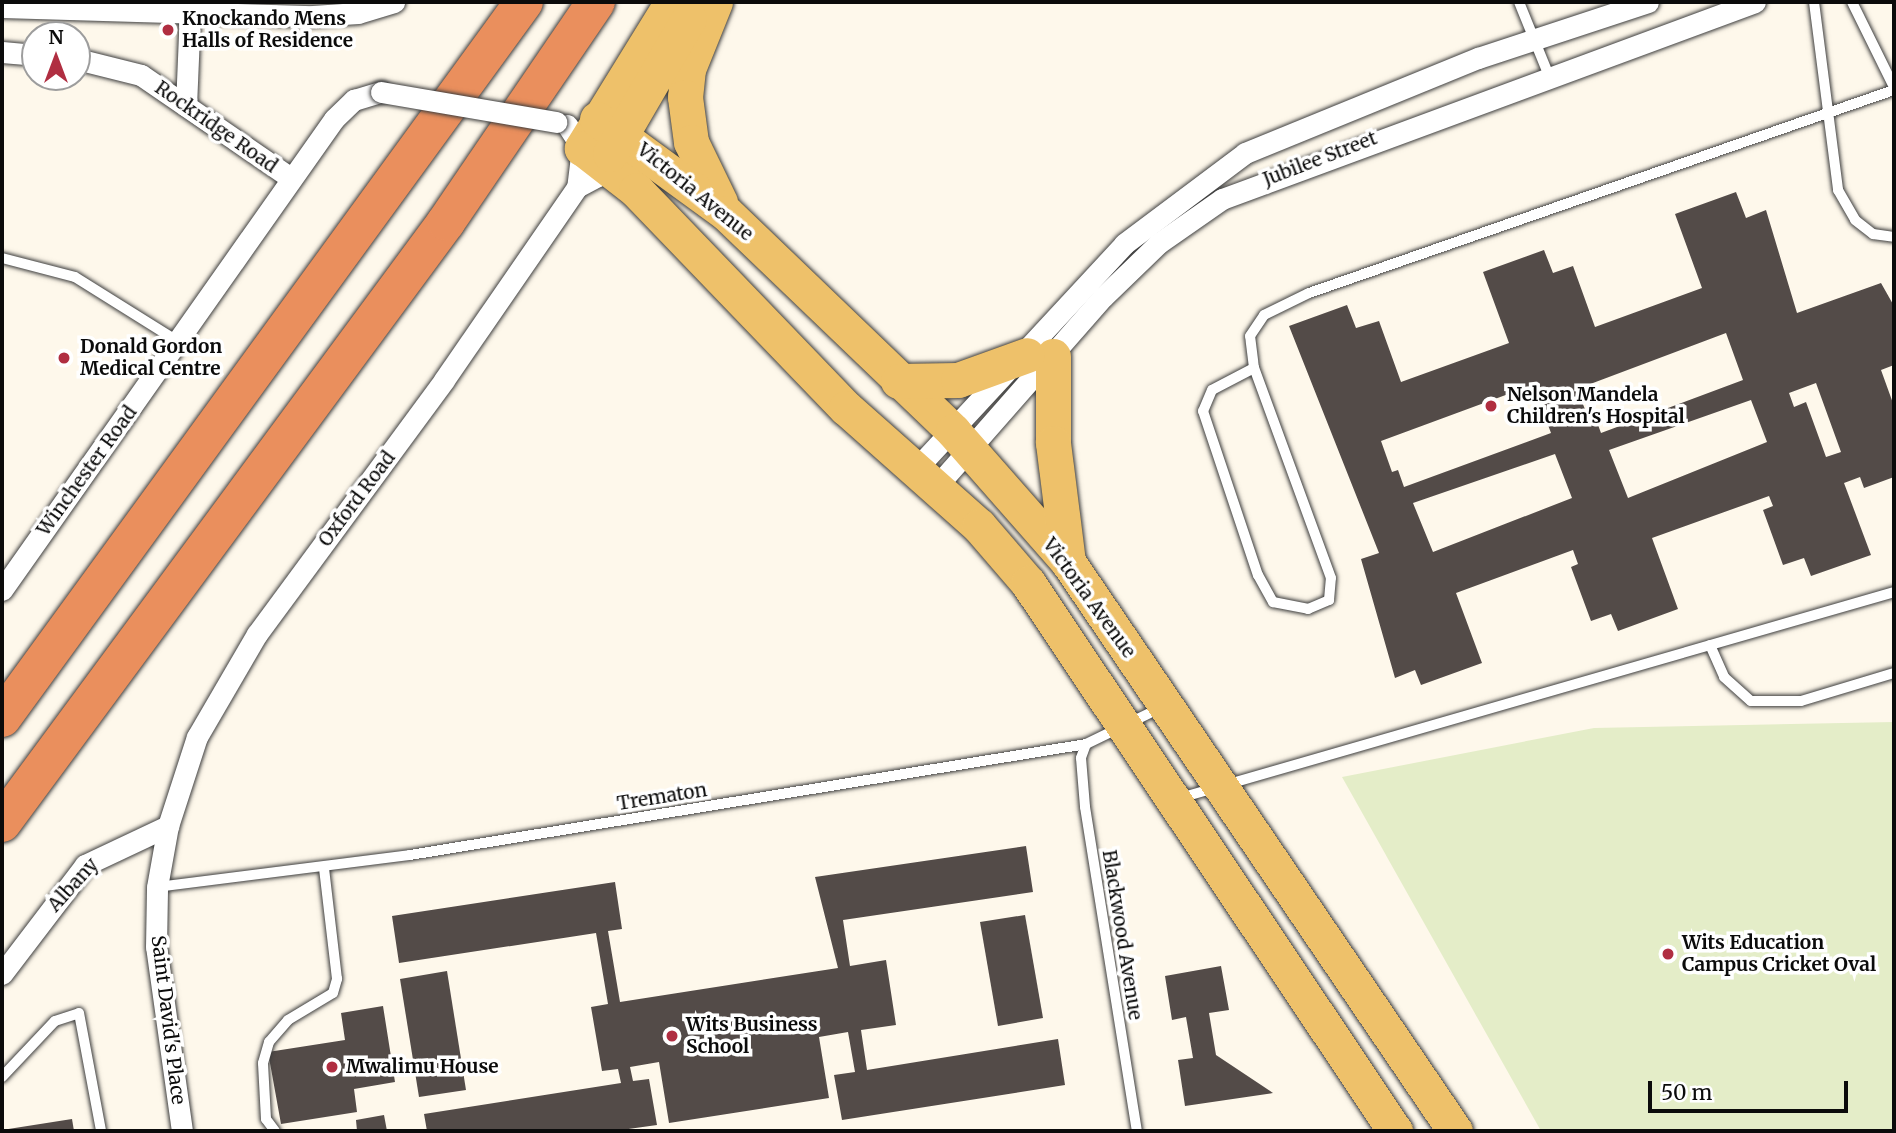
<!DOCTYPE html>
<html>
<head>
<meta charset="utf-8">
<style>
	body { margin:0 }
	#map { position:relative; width:1896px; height:1133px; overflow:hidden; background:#fef8eb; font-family:Merriweather,serif }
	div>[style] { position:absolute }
	.pitch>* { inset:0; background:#e4edc8 }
	.building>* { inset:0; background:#534b48 }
	.roads { filter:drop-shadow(0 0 2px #3e3e3e) drop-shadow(0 0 2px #3e3e3e) }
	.service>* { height:10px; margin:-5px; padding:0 5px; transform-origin:5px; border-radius:5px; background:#fff }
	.minor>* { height:21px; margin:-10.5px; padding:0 10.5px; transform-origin:10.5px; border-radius:10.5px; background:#fff }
	.primary>* { height:35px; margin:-17.5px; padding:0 17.5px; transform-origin:17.5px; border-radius:17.5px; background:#eec16a }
	.motorway>* { height:38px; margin:-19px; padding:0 19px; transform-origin:19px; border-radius:19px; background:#ea8f5d }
	.bridges { filter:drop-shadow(0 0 2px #3e3e3e) drop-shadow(0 0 2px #3e3e3e) }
	.minor-bridge>* { height:21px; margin:-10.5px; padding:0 10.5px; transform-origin:10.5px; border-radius:10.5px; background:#fff }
	.dots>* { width:19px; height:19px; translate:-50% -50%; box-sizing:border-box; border:4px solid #fff; border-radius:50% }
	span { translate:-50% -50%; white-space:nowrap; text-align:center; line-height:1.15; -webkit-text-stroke:7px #fff; paint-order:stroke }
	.poi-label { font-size:19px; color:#0b0b0b; font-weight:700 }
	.left { translate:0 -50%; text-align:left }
	.street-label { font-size:19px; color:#0b0b0b }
	.frame { position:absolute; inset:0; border:4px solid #0b0b0b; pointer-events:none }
	.north { position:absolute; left:21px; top:21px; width:70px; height:70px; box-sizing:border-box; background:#fff; border:2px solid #9d9d9d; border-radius:50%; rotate:0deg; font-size:19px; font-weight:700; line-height:28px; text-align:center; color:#0b0b0b }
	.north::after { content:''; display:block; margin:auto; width:24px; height:32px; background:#b02e41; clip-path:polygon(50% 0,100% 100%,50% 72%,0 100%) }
	.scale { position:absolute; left:1648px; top:1081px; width:200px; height:32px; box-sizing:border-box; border:4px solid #0b0b0b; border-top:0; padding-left:9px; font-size:21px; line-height:24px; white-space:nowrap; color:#0b0b0b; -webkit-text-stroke:5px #fff; paint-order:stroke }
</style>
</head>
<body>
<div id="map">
	<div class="pitch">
		<div style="clip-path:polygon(1894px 722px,1894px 1131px,1541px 1131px,1342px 777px,1594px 728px)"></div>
	</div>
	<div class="building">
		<div style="clip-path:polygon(evenodd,1736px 192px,1746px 218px,1766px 210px,1797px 313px,1881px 283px,1894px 306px,1894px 365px,1881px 370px,1894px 406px,1894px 477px,1864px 488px,1860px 477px,1844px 483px,1871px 555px,1811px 576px,1804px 558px,1783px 565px,1763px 510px,1773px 506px,1769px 496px,1652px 538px,1678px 609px,1618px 631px,1611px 614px,1591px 621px,1571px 567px,1578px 564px,1573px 550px,1456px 593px,1482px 663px,1421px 685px,1415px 670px,1395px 678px,1361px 559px,1379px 553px,1289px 326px,1347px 305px,1356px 328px,1379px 321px,1401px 382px,1509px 343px,1483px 272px,1544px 250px,1553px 273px,1573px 266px,1595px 327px,1702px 288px,1675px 214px,1736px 192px,1726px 333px,1743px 380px,1601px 433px,1594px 414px,1588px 417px,1577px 389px,1726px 333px,1736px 192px,1816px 383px,1841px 452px,1826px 457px,1806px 402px,1794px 407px,1789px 393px,1816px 383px,1736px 192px,1533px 385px,1551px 433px,1404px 487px,1398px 470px,1392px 472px,1381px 441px,1533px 385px,1736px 192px,1751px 400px,1767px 442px,1628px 498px,1609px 450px,1751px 400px,1736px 192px,1555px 454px,1572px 498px,1433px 552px,1413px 503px,1555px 454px)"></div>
		<div style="clip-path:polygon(1026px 846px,1033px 892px,843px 920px,850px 966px,886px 960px,896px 1025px,861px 1030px,867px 1070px,1058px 1039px,1065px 1085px,842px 1120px,834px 1075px,855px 1072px,848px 1032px,819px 1037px,829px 1098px,669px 1123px,659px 1062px,630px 1067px,633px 1081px,649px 1079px,657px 1125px,614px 1131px,427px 1131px,424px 1114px,621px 1083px,618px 1069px,602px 1071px,591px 1007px,608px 1004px,596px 933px,399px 963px,392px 916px,615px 882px,622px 929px,608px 931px,620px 1002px,838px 968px,815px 877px)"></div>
		<div style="clip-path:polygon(1025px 915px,1043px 1018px,998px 1026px,980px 922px)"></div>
		<div style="clip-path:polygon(1221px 966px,1229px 1010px,1209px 1013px,1216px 1055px,1273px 1093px,1185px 1106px,1178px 1060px,1193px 1058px,1186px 1017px,1172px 1020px,1165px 976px)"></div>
		<div style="clip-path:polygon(447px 971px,466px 1090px,419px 1097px,400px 979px)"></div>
		<div style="clip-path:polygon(383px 1006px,395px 1082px,354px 1089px,357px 1112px,281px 1124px,268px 1052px,345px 1040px,341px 1013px)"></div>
		<div style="clip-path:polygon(384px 1115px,387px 1131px,357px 1131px,356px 1120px)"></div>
		<div style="clip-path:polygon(72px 1119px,74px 1131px,2px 1131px,2px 1130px)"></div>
	</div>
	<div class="roads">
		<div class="service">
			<div style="left:1519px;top:2px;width:80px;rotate:67.9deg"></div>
			<div style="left:1814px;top:2px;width:190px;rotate:82.7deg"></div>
			<div style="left:1838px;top:190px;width:34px;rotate:60deg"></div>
			<div style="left:1855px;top:220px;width:23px;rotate:38deg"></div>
			<div style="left:1873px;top:234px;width:21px;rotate:8deg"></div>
			<div style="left:1852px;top:2px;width:95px;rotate:63.7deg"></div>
			<div style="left:2px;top:258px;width:75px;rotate:14.6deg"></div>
			<div style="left:75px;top:277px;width:123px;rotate:32deg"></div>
			<div style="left:1254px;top:368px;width:47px;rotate:152.4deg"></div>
			<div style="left:1212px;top:390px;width:23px;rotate:113deg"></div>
			<div style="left:1203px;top:411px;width:173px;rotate:71.5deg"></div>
			<div style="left:1258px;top:575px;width:31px;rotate:61deg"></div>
			<div style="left:1273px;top:602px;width:36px;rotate:11deg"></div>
			<div style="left:1308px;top:609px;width:23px;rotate:-23deg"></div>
			<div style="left:1329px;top:600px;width:22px;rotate:-85deg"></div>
			<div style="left:1331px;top:578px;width:224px;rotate:-110.1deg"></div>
			<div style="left:1254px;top:368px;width:32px;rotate:-97deg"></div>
			<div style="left:1250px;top:336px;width:25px;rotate:-56deg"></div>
			<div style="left:1264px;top:315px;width:50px;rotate:-26.1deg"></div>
			<div style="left:1309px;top:293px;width:619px;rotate:-19.14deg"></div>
			<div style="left:1710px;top:645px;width:35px;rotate:66deg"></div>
			<div style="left:1724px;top:677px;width:36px;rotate:42deg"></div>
			<div style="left:1751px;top:701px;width:50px"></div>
			<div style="left:1801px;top:701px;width:97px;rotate:-16.8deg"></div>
			<div style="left:1086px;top:744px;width:15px;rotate:110deg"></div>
			<div style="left:1081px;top:758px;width:49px;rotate:85.3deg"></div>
			<div style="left:1085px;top:807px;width:328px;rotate:80.9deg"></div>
			<div style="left:1180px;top:798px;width:743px;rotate:-16.09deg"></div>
			<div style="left:157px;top:887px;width:255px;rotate:-7.2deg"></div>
			<div style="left:410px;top:855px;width:685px;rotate:-9.32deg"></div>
			<div style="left:1086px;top:744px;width:82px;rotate:-25.9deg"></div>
			<div style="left:2px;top:1077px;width:77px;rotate:-46.6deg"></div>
			<div style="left:55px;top:1021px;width:25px;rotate:-18deg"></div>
			<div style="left:79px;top:1013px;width:120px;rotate:79.4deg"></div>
			<div style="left:275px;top:1131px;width:15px;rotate:-127deg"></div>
			<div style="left:266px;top:1119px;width:56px;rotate:-93.1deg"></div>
			<div style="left:263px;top:1063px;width:22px;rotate:-74deg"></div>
			<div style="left:269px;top:1042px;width:29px;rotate:-49deg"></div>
			<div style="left:288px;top:1020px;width:52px;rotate:-31deg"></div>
			<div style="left:333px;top:993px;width:15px;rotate:-74deg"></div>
			<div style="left:337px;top:979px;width:112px;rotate:-96.7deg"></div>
		</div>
		<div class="minor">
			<div style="left:2px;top:7px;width:311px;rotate:1.7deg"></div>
			<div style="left:313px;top:16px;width:45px;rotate:-3.8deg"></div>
			<div style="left:358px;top:13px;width:38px;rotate:-17deg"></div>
			<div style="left:2px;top:52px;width:33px;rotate:5deg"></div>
			<div style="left:77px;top:59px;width:66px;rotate:14deg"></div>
			<div style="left:141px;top:75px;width:182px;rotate:34.5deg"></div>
			<div style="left:186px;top:106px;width:94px;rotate:-87.6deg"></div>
			<div style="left:567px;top:125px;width:27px;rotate:57deg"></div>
			<div style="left:582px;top:148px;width:39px;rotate:97deg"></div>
			<div style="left:915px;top:470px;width:308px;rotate:-47.2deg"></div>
			<div style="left:1124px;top:244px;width:151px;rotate:-36.9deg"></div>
			<div style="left:1245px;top:153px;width:252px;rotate:-22.2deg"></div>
			<div style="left:1478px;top:58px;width:179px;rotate:-18.2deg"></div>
			<div style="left:935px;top:488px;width:254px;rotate:-48.7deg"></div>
			<div style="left:1103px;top:297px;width:78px;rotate:-44deg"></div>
			<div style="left:1159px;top:243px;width:77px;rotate:-34.9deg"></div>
			<div style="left:1222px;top:199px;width:568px;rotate:-20.28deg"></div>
			<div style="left:2px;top:590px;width:576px;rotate:-54.82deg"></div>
			<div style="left:334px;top:119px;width:28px;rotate:-44deg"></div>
			<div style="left:354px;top:100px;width:28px;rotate:-17deg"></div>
			<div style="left:2px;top:974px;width:137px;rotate:-52.7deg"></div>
			<div style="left:85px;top:865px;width:92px;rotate:-25.2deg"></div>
			<div style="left:182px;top:1131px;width:186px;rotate:-98deg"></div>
			<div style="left:156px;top:947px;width:60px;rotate:-89deg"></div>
			<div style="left:157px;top:887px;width:62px;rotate:-79.8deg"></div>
			<div style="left:168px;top:826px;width:94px;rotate:-72deg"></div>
			<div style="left:197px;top:737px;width:119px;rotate:-59.8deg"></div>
			<div style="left:257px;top:634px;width:315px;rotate:-53.6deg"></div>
			<div style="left:444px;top:380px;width:234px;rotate:-55.4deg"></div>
			<div style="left:577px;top:187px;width:24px;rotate:-28deg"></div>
			<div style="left:598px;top:176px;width:14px;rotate:-65deg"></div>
		</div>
		<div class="primary">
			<div style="left:672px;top:2px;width:172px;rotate:121.7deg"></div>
			<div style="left:582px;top:148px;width:68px;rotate:37.9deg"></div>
			<div style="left:636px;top:190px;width:303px;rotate:46.1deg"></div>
			<div style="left:846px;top:408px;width:178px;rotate:41.6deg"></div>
			<div style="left:979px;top:526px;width:75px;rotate:49.3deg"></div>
			<div style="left:1028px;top:583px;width:660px;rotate:56.19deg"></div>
			<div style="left:715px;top:2px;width:72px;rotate:111.9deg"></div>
			<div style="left:688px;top:69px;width:28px;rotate:96deg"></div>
			<div style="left:685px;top:97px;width:45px;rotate:82.4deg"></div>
			<div style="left:691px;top:142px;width:67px;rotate:64.2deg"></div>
			<div style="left:597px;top:119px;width:160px;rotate:36.1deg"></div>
			<div style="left:726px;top:213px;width:315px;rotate:43.8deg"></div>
			<div style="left:953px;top:431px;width:174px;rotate:48.7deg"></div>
			<div style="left:1068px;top:562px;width:688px;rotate:55.78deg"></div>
			<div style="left:610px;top:154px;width:157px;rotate:-59.8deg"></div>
			<div style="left:1053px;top:356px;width:87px;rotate:90deg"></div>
			<div style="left:1053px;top:443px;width:120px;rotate:82.8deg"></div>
			<div style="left:898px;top:381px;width:60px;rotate:-1deg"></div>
			<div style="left:958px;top:380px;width:73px;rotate:-19.9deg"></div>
		</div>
		<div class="motorway">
			<div style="left:2px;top:718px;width:886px;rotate:-53.91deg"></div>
			<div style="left:2px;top:823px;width:747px;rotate:-53.54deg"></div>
			<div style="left:446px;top:222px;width:266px;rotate:-55.7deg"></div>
		</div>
	</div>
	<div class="bridges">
		<div class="minor-bridge">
			<div style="left:381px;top:92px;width:178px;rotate:9.7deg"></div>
		</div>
	</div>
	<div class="dots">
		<div style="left:168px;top:30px;background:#b02e41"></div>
		<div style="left:64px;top:358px;background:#b02e41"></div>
		<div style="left:1491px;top:406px;background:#b02e41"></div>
		<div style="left:1668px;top:954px;background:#b02e41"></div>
		<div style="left:672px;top:1036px;background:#b02e41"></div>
		<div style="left:332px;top:1067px;background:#b02e41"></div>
	</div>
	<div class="poi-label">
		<span class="left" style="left:182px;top:30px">Knockando Mens<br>Halls of Residence</span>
		<span class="left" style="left:80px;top:358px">Donald Gordon<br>Medical Centre</span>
		<span class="left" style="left:1507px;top:406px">Nelson Mandela<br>Children's Hospital</span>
		<span class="left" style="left:1682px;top:954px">Wits Education<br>Campus Cricket Oval</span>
		<span class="left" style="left:686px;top:1036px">Wits Business<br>School</span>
		<span class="left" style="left:346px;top:1067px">Mwalimu House</span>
	</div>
	<div class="street-label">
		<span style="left:216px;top:127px;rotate:35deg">Rockridge Road</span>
		<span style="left:1320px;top:159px;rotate:-21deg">Jubilee Street</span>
		<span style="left:695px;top:192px;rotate:39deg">Victoria Avenue</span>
		<span style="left:87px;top:471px;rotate:-54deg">Winchester Road</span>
		<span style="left:357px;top:499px;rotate:-53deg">Oxford Road</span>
		<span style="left:1089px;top:598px;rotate:54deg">Victoria Avenue</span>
		<span style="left:662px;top:797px;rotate:-9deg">Trematon</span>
		<span style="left:73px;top:885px;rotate:-48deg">Albany</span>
		<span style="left:1122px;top:935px;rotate:81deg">Blackwood Avenue</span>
		<span style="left:168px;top:1020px;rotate:83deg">Saint David's Place</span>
	</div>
	<div class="frame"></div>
	<div class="north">N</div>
	<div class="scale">50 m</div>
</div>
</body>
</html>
